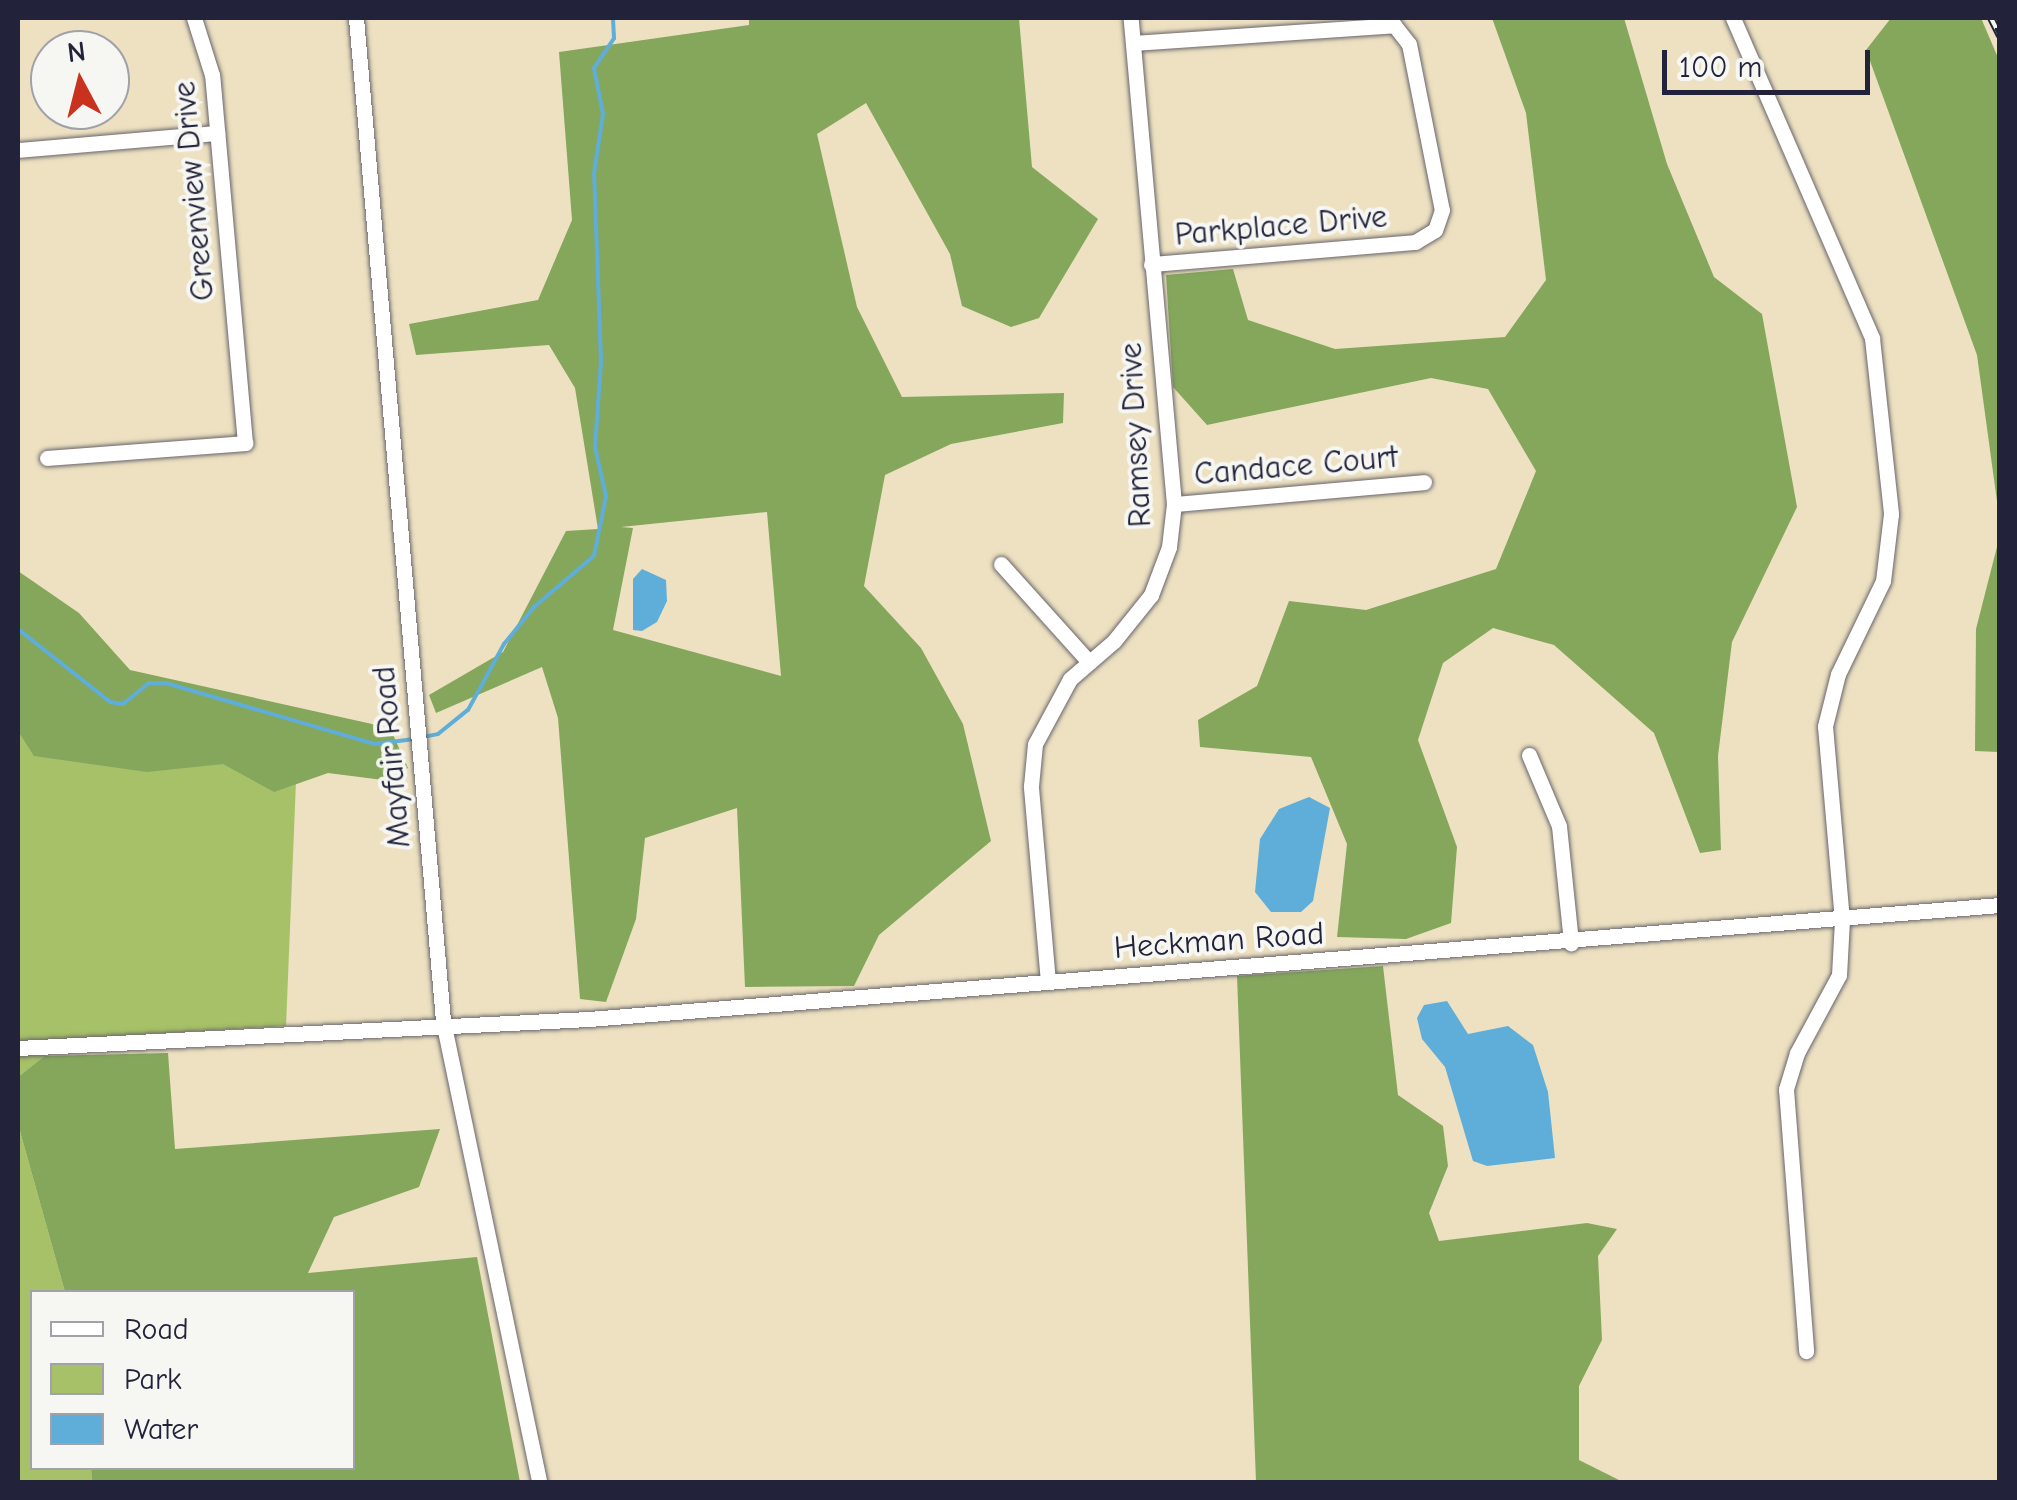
<!DOCTYPE html>
<html>
<head>
<meta charset="utf-8">
<style>
	body { margin:0 }
	#map { position:relative; width:2017px; height:1500px; overflow:hidden; background:#ede1c2; font-family:"Comic Neue",sans-serif }
	div>[style] { position:absolute }
	.green>* { inset:0; background:#a6c168 }
	.forest>* { inset:0; background:#84a75c }
	.water>* { inset:0; background:#5faed9 }
	.stream>* { height:4px; margin:-2px; padding:0 2px; transform-origin:2px; border-radius:2px; background:#5faed9 }
	.roads { filter:drop-shadow(0 0 2px #69656a) drop-shadow(0 0 2px #69656a) }
	.minor>* { height:15px; margin:-7.5px; padding:0 7.5px; transform-origin:7.5px; border-radius:7.5px; background:#fff }
	.rail>* { height:8px; margin-top:-4px; transform-origin:0; background:repeating-linear-gradient(90deg,#f6f6f2 0 11px,#22223b 0 22px); box-sizing:border-box; border-block:2px solid #22223b }
	span { translate:-50% -50%; white-space:nowrap; text-align:center; line-height:1.15; -webkit-text-stroke:8px #f6f6f2; paint-order:stroke }
	.street-label { font-size:32px; color:#22223b }
	.frame { position:absolute; inset:0; border:20px solid #22223b; pointer-events:none }
	.legend { position:absolute; left:30px; top:1290px; width:325px; height:180px; box-sizing:border-box; background:#f6f6f2; border:2px solid #a1a1a9; margin:0; padding:12px 18px; list-style:none; font-size:30px; color:#22223b }
	.legend li { display:flex; align-items:center; gap:20px; height:50px }
	.legend b { width:50px; border:2px solid #a1a1a9 }
	.north { position:absolute; left:30px; top:30px; width:100px; height:100px; box-sizing:border-box; background:#f6f6f2; border:2px solid #a1a1a9; border-radius:50%; rotate:353deg; font-size:28px; font-weight:700; line-height:40px; text-align:center; color:#22223b }
	.north::after { content:''; display:block; margin:auto; width:35px; height:45px; background:#c8321e; clip-path:polygon(50% 0,100% 100%,50% 72%,0 100%) }
	.scale { position:absolute; left:1662px; top:50px; width:208px; height:45px; box-sizing:border-box; border:5px solid #22223b; border-top:0; padding-left:12px; font-size:30px; line-height:35px; white-space:nowrap; color:#22223b; -webkit-text-stroke:8px #f6f6f2; paint-order:stroke }
</style>
</head>
<body>
<div id="map">
	<div class="green">
		<div style="clip-path:polygon(18px 679px,298px 733px,286px 1026px,68px 1039px,18px 1077px)"></div>
		<div style="clip-path:polygon(18px 1124px,65px 1292px,32px 1292px,32px 1468px,91px 1468px,92px 1482px,18px 1482px)"></div>
	</div>
	<div class="forest">
		<div style="clip-path:polygon(evenodd,749px 18px,1019px 18px,1032px 167px,1098px 219px,1039px 318px,1011px 327px,962px 306px,950px 254px,866px 103px,817px 134px,857px 307px,902px 397px,1064px 393px,1063px 423px,951px 444px,885px 475px,864px 586px,921px 648px,963px 724px,991px 841px,879px 935px,854px 986px,745px 987px,737px 808px,645px 838px,636px 919px,606px 1002px,580px 999px,558px 718px,542px 667px,436px 713px,429px 695px,503px 652px,566px 531px,598px 529px,575px 388px,549px 345px,416px 355px,409px 324px,538px 300px,572px 220px,559px 52px,749px 25px,749px 18px,767px 512px,781px 676px,613px 630px,633px 528px,621px 527px,767px 512px)"></div>
		<div style="clip-path:polygon(1492px 18px,1624px 18px,1667px 164px,1714px 277px,1762px 314px,1797px 507px,1732px 642px,1718px 756px,1721px 850px,1700px 853px,1654px 733px,1554px 645px,1493px 628px,1443px 663px,1418px 740px,1457px 847px,1451px 923px,1406px 939px,1337px 937px,1347px 844px,1311px 757px,1200px 747px,1198px 720px,1257px 686px,1289px 601px,1366px 610px,1496px 569px,1536px 471px,1488px 389px,1431px 378px,1207px 425px,1173px 387px,1166px 275px,1233px 269px,1248px 320px,1335px 349px,1505px 337px,1546px 280px,1526px 113px)"></div>
		<div style="clip-path:polygon(1891px 18px,1981px 18px,1999px 60px,1999px 516px,1977px 355px,1866px 50px)"></div>
		<div style="clip-path:polygon(1999px 539px,1999px 752px,1975px 751px,1976px 629px)"></div>
		<div style="clip-path:polygon(18px 571px,79px 613px,130px 670px,390px 728px,408px 768px,383px 780px,328px 773px,274px 792px,223px 764px,147px 772px,34px 756px,18px 731px)"></div>
		<div style="clip-path:polygon(1383px 966px,1398px 1095px,1443px 1126px,1448px 1166px,1429px 1213px,1439px 1241px,1587px 1223px,1617px 1229px,1598px 1256px,1602px 1340px,1579px 1386px,1579px 1460px,1623px 1482px,1256px 1482px,1237px 976px)"></div>
		<div style="clip-path:polygon(168px 1053px,175px 1149px,440px 1129px,419px 1187px,334px 1217px,308px 1273px,477px 1257px,520px 1482px,92px 1482px,91px 1468px,352px 1468px,352px 1292px,65px 1292px,18px 1124px,18px 1077px,45px 1056px)"></div>
	</div>
	<div class="water">
		<div style="clip-path:polygon(642px 569px,666px 580px,667px 601px,657px 622px,642px 631px,633px 630px,633px 579px)"></div>
		<div style="clip-path:polygon(1309px 797px,1330px 808px,1313px 901px,1301px 912px,1271px 912px,1255px 892px,1260px 839px,1279px 809px)"></div>
		<div style="clip-path:polygon(1447px 1001px,1468px 1034px,1508px 1026px,1533px 1045px,1548px 1092px,1555px 1158px,1487px 1166px,1473px 1161px,1445px 1067px,1422px 1039px,1417px 1018px,1424px 1005px)"></div>
	</div>
	<div class="stream">
		<div style="left:18px;top:629px;width:117px;rotate:38.4deg"></div>
		<div style="left:110px;top:702px;width:13px;rotate:9deg"></div>
		<div style="left:123px;top:704px;width:33px;rotate:-39deg"></div>
		<div style="left:149px;top:683px;width:17px"></div>
		<div style="left:166px;top:683px;width:217px;rotate:16.3deg"></div>
		<div style="left:374px;top:744px;width:39px;rotate:-7deg"></div>
		<div style="left:423px;top:737px;width:15px;rotate:-11deg"></div>
		<div style="left:438px;top:734px;width:38px;rotate:-39deg"></div>
		<div style="left:468px;top:710px;width:75px;rotate:-61.4deg"></div>
		<div style="left:504px;top:644px;width:48px;rotate:-51deg"></div>
		<div style="left:534px;top:607px;width:79px;rotate:-40.4deg"></div>
		<div style="left:594px;top:556px;width:61px;rotate:-78.7deg"></div>
		<div style="left:606px;top:496px;width:50px;rotate:-102.7deg"></div>
		<div style="left:595px;top:447px;width:86px;rotate:-86deg"></div>
		<div style="left:601px;top:361px;width:188px;rotate:-92.1deg"></div>
		<div style="left:594px;top:173px;width:60px;rotate:-81.3deg"></div>
		<div style="left:603px;top:114px;width:47px;rotate:-101.1deg"></div>
		<div style="left:594px;top:68px;width:36px;rotate:-56deg"></div>
		<div style="left:614px;top:38px;width:20px;rotate:-93deg"></div>
	</div>
	<div class="roads">
		<div class="minor">
			<div style="left:356px;top:18px;width:1007px;rotate:85.04deg"></div>
			<div style="left:443px;top:1021px;width:471px;rotate:78.2deg"></div>
			<div style="left:1733px;top:18px;width:349px;rotate:66.5deg"></div>
			<div style="left:1872px;top:338px;width:177px;rotate:83.8deg"></div>
			<div style="left:1891px;top:514px;width:67px;rotate:96.8deg"></div>
			<div style="left:1883px;top:581px;width:103px;rotate:115.8deg"></div>
			<div style="left:1838px;top:674px;width:54px;rotate:104deg"></div>
			<div style="left:1825px;top:726px;width:195px;rotate:85deg"></div>
			<div style="left:1842px;top:920px;width:55px;rotate:93.1deg"></div>
			<div style="left:1839px;top:975px;width:89px;rotate:118.3deg"></div>
			<div style="left:1797px;top:1053px;width:38px;rotate:107deg"></div>
			<div style="left:1786px;top:1089px;width:263px;rotate:85.6deg"></div>
			<div style="left:1133px;top:43px;width:262px;rotate:-3.9deg"></div>
			<div style="left:1394px;top:25px;width:24px;rotate:52deg"></div>
			<div style="left:1409px;top:44px;width:169px;rotate:78.8deg"></div>
			<div style="left:1442px;top:210px;width:21px;rotate:109deg"></div>
			<div style="left:1435px;top:230px;width:23px;rotate:149deg"></div>
			<div style="left:1415px;top:242px;width:265px;rotate:175.2deg"></div>
			<div style="left:18px;top:150px;width:200px;rotate:-4.9deg"></div>
			<div style="left:47px;top:458px;width:199px;rotate:-4.3deg"></div>
			<div style="left:245px;top:443px;width:369px;rotate:-95.1deg"></div>
			<div style="left:212px;top:75px;width:60px;rotate:-107.5deg"></div>
			<div style="left:1174px;top:504px;width:251px;rotate:-5deg"></div>
			<div style="left:1001px;top:564px;width:132px;rotate:48.1deg"></div>
			<div style="left:1529px;top:755px;width:77px;rotate:67.1deg"></div>
			<div style="left:1559px;top:826px;width:118px;rotate:84.1deg"></div>
			<div style="left:1048px;top:982px;width:197px;rotate:-95deg"></div>
			<div style="left:1031px;top:786px;width:42px;rotate:-84.6deg"></div>
			<div style="left:1035px;top:744px;width:74px;rotate:-61.7deg"></div>
			<div style="left:1070px;top:679px;width:58px;rotate:-40.8deg"></div>
			<div style="left:1114px;top:641px;width:59px;rotate:-51.2deg"></div>
			<div style="left:1151px;top:595px;width:51px;rotate:-69.4deg"></div>
			<div style="left:1169px;top:547px;width:43px;rotate:-83.4deg"></div>
			<div style="left:1174px;top:504px;width:488px;rotate:-95.1deg"></div>
			<div style="left:18px;top:1048px;width:572px;rotate:-2.91deg"></div>
			<div style="left:589px;top:1019px;width:1416px;rotate:-4.62deg"></div>
		</div>
	</div>
	<div class="rail">
		<div style="left:1991px;top:18px;width:20px;rotate:63deg"></div>
	</div>
	<div class="street-label">
		<span style="left:194px;top:191px;rotate:-95deg">Greenview Drive</span>
		<span style="left:1281px;top:226px;rotate:-5deg">Parkplace Drive</span>
		<span style="left:1136px;top:435px;rotate:-93deg">Ramsey Drive</span>
		<span style="left:1296px;top:466px;rotate:-5deg">Candace Court</span>
		<span style="left:392px;top:757px;rotate:-95deg">Mayfair Road</span>
		<span style="left:1219px;top:941px;rotate:-4deg">Heckman Road</span>
	</div>
	<div class="frame"></div>
	<ul class="legend">
	<li><b style="height:12px;background:#fff"></b>Road</li>
	<li><b style="height:28px;background:#a6c168"></b>Park</li>
	<li><b style="height:28px;background:#5faed9"></b>Water</li>
	</ul>
	<div class="north">N</div>
	<div class="scale">100 m</div>
</div>
</body>
</html>
